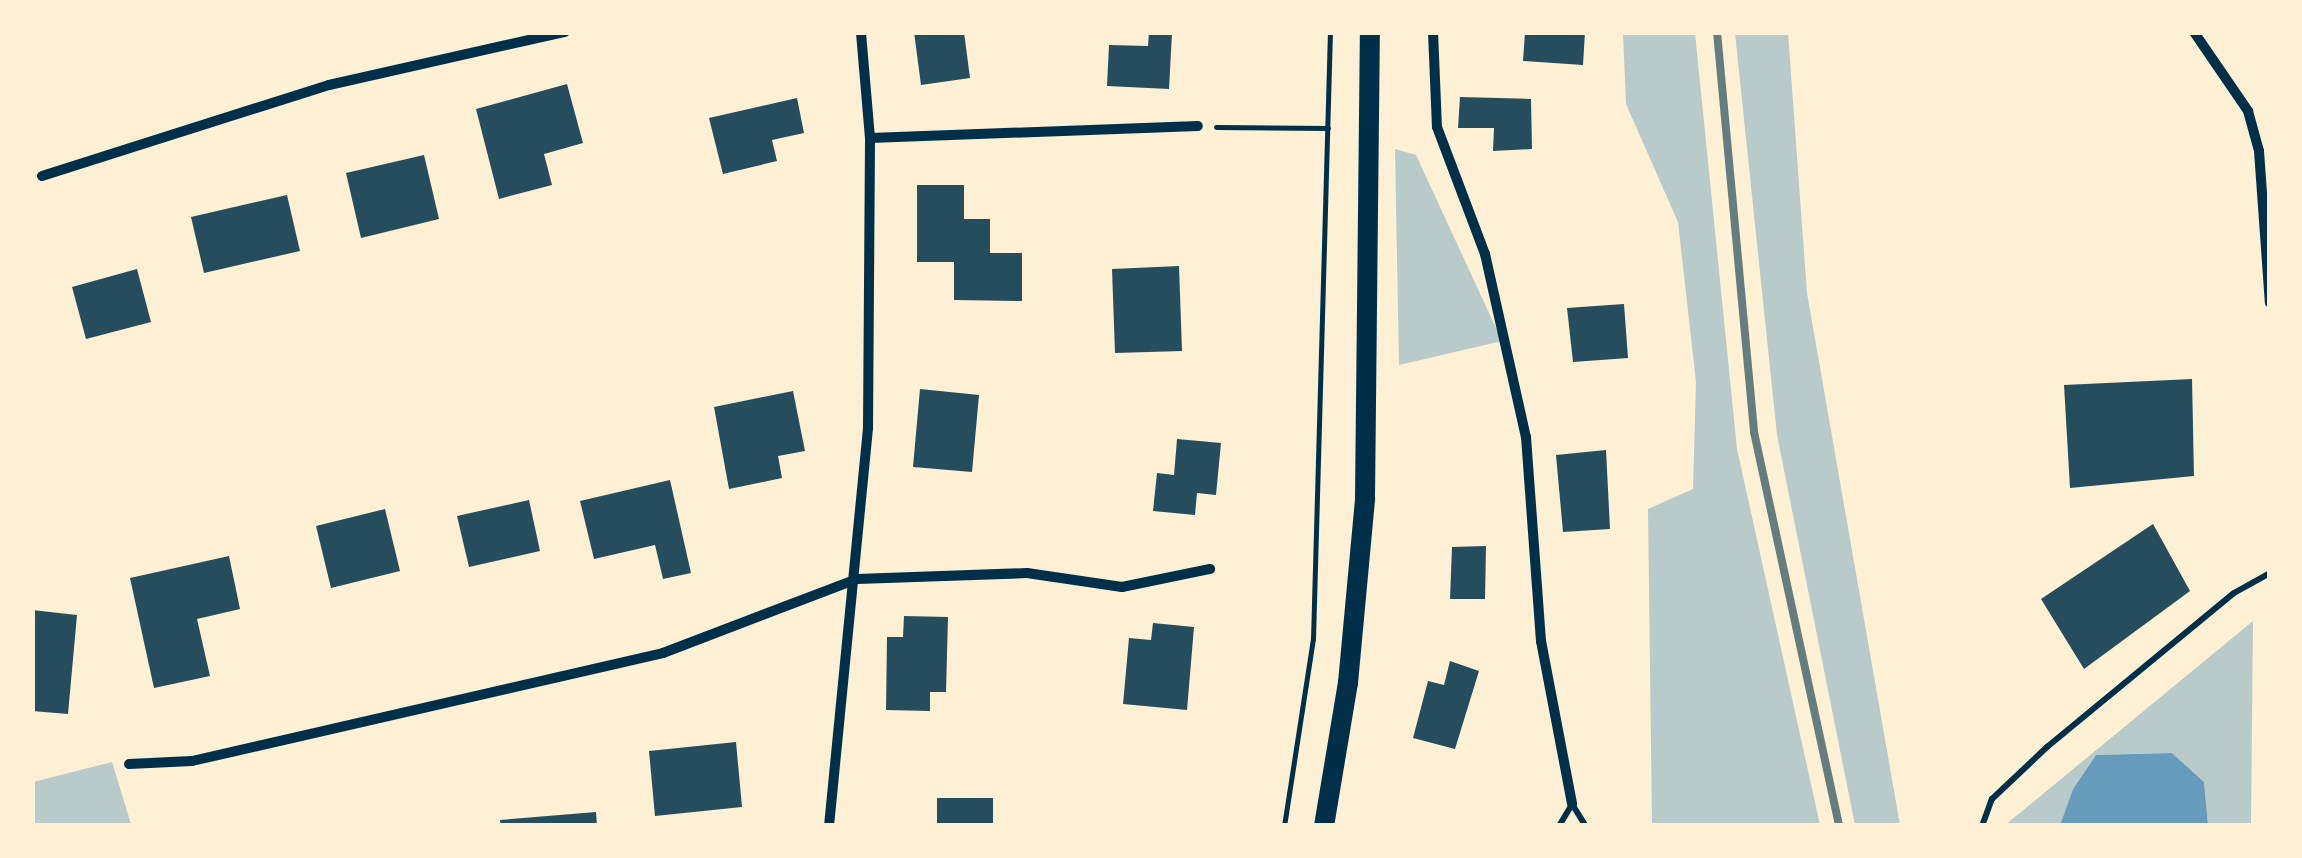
<!DOCTYPE html>
<html>
<head>
<meta charset="utf-8">
<style>
	body { margin:0 }
	#map { position:relative; width:2302px; height:858px; overflow:hidden; background:#fdf0d5; font-family:"Nunito Sans",sans-serif }
	div>[style] { position:absolute }
	.green>* { inset:0; background:#b9caca }
	.water>* { inset:0; background:#669bbc }
	.building>* { inset:0; background:#264d5e }
	.path>* { height:5px; margin:-2.5px; padding:0 2.5px; transform-origin:2.5px; border-radius:2.5px; background:#003049 }
	.service>* { height:6px; margin:-3px; padding:0 3px; transform-origin:3px; border-radius:3px; background:#003049 }
	.minor>* { height:10px; margin:-5px; padding:0 5px; transform-origin:5px; border-radius:5px; background:#003049 }
	.secondary>* { height:20px; margin:-10px; padding:0 10px; transform-origin:10px; border-radius:10px; background:#003049 }
	.rail>* { height:8px; margin:-4px; padding:0 4px; transform-origin:4px; border-radius:4px; background:#657d81 }
	span { translate:-50% -50%; white-space:nowrap; text-align:center; line-height:1.15; -webkit-text-stroke:8px #fdf0d5; paint-order:stroke }
	.frame { position:absolute; inset:0; border:35px solid #fdf0d5; pointer-events:none }
</style>
</head>
<body>
<div id="map">
	<div class="green">
		<div style="clip-path:polygon(1623px 33px,1695px 33px,1737px 449px,1820px 825px,1652px 825px,1648px 509px,1693px 489px,1696px 382px,1678px 222px,1626px 104px)"></div>
		<div style="clip-path:polygon(1735px 33px,1788px 33px,1807px 293px,1900px 825px,1855px 825px,1777px 435px)"></div>
		<div style="clip-path:polygon(1395px 149px,1416px 155px,1502px 341px,1399px 365px)"></div>
		<div style="clip-path:polygon(2253px 621px,2251px 825px,2208px 825px,2204px 782px,2172px 753px,2096px 755px,2073px 789px,2060px 825px,2004px 826px)"></div>
		<div style="clip-path:polygon(112px 762px,131px 824px,33px 825px,33px 782px)"></div>
	</div>
	<div class="water">
		<div style="clip-path:polygon(2172px 753px,2204px 782px,2208px 825px,2060px 825px,2073px 789px,2096px 755px)"></div>
	</div>
	<div class="building">
		<div style="clip-path:polygon(914px 32px,964px 32px,970px 78px,921px 85px)"></div>
		<div style="clip-path:polygon(1149px 32px,1172px 33px,1169px 89px,1107px 86px,1109px 45px,1148px 46px)"></div>
		<div style="clip-path:polygon(1525px 32px,1585px 32px,1583px 65px,1523px 61px)"></div>
		<div style="clip-path:polygon(567px 84px,583px 143px,544px 154px,552px 185px,499px 199px,476px 109px)"></div>
		<div style="clip-path:polygon(1460px 97px,1531px 99px,1532px 149px,1493px 151px,1494px 128px,1458px 128px)"></div>
		<div style="clip-path:polygon(797px 98px,804px 133px,772px 140px,777px 161px,723px 174px,709px 118px)"></div>
		<div style="clip-path:polygon(424px 155px,439px 219px,361px 238px,346px 173px)"></div>
		<div style="clip-path:polygon(917px 185px,964px 185px,964px 219px,990px 219px,990px 253px,1022px 253px,1022px 301px,954px 300px,954px 262px,917px 262px)"></div>
		<div style="clip-path:polygon(287px 195px,300px 251px,204px 273px,191px 217px)"></div>
		<div style="clip-path:polygon(1179px 266px,1182px 351px,1115px 353px,1112px 269px)"></div>
		<div style="clip-path:polygon(137px 269px,151px 322px,86px 339px,72px 287px)"></div>
		<div style="clip-path:polygon(1624px 304px,1628px 358px,1573px 362px,1567px 308px)"></div>
		<div style="clip-path:polygon(2192px 379px,2194px 476px,2070px 488px,2064px 385px)"></div>
		<div style="clip-path:polygon(920px 389px,979px 395px,972px 472px,913px 467px)"></div>
		<div style="clip-path:polygon(793px 391px,805px 451px,778px 456px,782px 478px,729px 489px,714px 407px)"></div>
		<div style="clip-path:polygon(1177px 439px,1221px 443px,1216px 495px,1197px 493px,1195px 515px,1153px 511px,1157px 473px,1174px 475px)"></div>
		<div style="clip-path:polygon(1606px 450px,1610px 529px,1563px 532px,1556px 455px)"></div>
		<div style="clip-path:polygon(670px 480px,691px 573px,663px 579px,655px 545px,594px 559px,580px 501px)"></div>
		<div style="clip-path:polygon(529px 500px,540px 551px,469px 567px,457px 516px)"></div>
		<div style="clip-path:polygon(385px 509px,400px 571px,331px 588px,316px 526px)"></div>
		<div style="clip-path:polygon(2153px 524px,2190px 591px,2084px 669px,2041px 599px)"></div>
		<div style="clip-path:polygon(1486px 546px,1485px 599px,1450px 599px,1452px 547px)"></div>
		<div style="clip-path:polygon(229px 556px,240px 609px,197px 619px,210px 676px,154px 688px,130px 578px)"></div>
		<div style="clip-path:polygon(32px 610px,77px 615px,68px 714px,32px 711px)"></div>
		<div style="clip-path:polygon(904px 616px,948px 617px,946px 692px,930px 692px,930px 711px,886px 710px,887px 637px,903px 637px)"></div>
		<div style="clip-path:polygon(1153px 623px,1194px 627px,1187px 710px,1123px 704px,1129px 638px,1151px 640px)"></div>
		<div style="clip-path:polygon(1450px 661px,1479px 671px,1455px 749px,1413px 738px,1428px 681px,1444px 685px)"></div>
		<div style="clip-path:polygon(736px 742px,742px 807px,655px 816px,649px 751px)"></div>
		<div style="clip-path:polygon(937px 798px,993px 798px,993px 826px,937px 826px)"></div>
		<div style="clip-path:polygon(596px 812px,597px 826px,501px 826px,500px 820px)"></div>
	</div>
	<div class="path">
		<div style="left:1216px;top:127px;width:112px;rotate:0.5deg"></div>
		<div style="left:1284px;top:826px;width:189px;rotate:-81.2deg"></div>
		<div style="left:1313px;top:639px;width:607px;rotate:-88.4deg"></div>
	</div>
	<div class="service">
		<div style="left:1559px;top:826px;width:26px;rotate:-59deg"></div>
		<div style="left:1572px;top:804px;width:26px;rotate:58deg"></div>
		<div style="left:1982px;top:826px;width:29px;rotate:-70deg"></div>
		<div style="left:1992px;top:799px;width:76px;rotate:-43.4deg"></div>
		<div style="left:2047px;top:747px;width:242px;rotate:-39.5deg"></div>
		<div style="left:2234px;top:593px;width:41px;rotate:-29.1deg"></div>
	</div>
	<div class="minor">
		<div style="left:1433px;top:32px;width:95px;rotate:87.6deg"></div>
		<div style="left:1437px;top:127px;width:136px;rotate:69.3deg"></div>
		<div style="left:1485px;top:254px;width:188px;rotate:77.4deg"></div>
		<div style="left:1526px;top:437px;width:205px;rotate:85.8deg"></div>
		<div style="left:1541px;top:641px;width:166px;rotate:79.2deg"></div>
		<div style="left:2194px;top:32px;width:96px;rotate:55.6deg"></div>
		<div style="left:2248px;top:111px;width:41px;rotate:74.6deg"></div>
		<div style="left:2259px;top:151px;width:152px;rotate:85.9deg"></div>
		<div style="left:870px;top:138px;width:328px;rotate:-2.1deg"></div>
		<div style="left:42px;top:176px;width:301px;rotate:-17.6deg"></div>
		<div style="left:329px;top:85px;width:242px;rotate:-12.7deg"></div>
		<div style="left:129px;top:764px;width:63px;rotate:-2.7deg"></div>
		<div style="left:192px;top:761px;width:483px;rotate:-12.9deg"></div>
		<div style="left:663px;top:653px;width:208px;rotate:-20.9deg"></div>
		<div style="left:857px;top:579px;width:170px;rotate:-2deg"></div>
		<div style="left:1027px;top:573px;width:96px;rotate:8.4deg"></div>
		<div style="left:1122px;top:587px;width:90px;rotate:-11.6deg"></div>
		<div style="left:829px;top:826px;width:400px;rotate:-84.4deg"></div>
		<div style="left:868px;top:428px;width:290px;rotate:-89.6deg"></div>
		<div style="left:870px;top:138px;width:106px;rotate:-94.9deg"></div>
	</div>
	<div class="secondary">
		<div style="left:1324px;top:826px;width:145px;rotate:-80.5deg"></div>
		<div style="left:1348px;top:683px;width:186px;rotate:-84.7deg"></div>
		<div style="left:1365px;top:498px;width:466px;rotate:-89.4deg"></div>
	</div>
	<div class="rail">
		<div style="left:1717px;top:32px;width:402px;rotate:84.7deg"></div>
		<div style="left:1754px;top:432px;width:403px;rotate:77.8deg"></div>
	</div>
	<div class="frame"></div>
</div>
</body>
</html>
